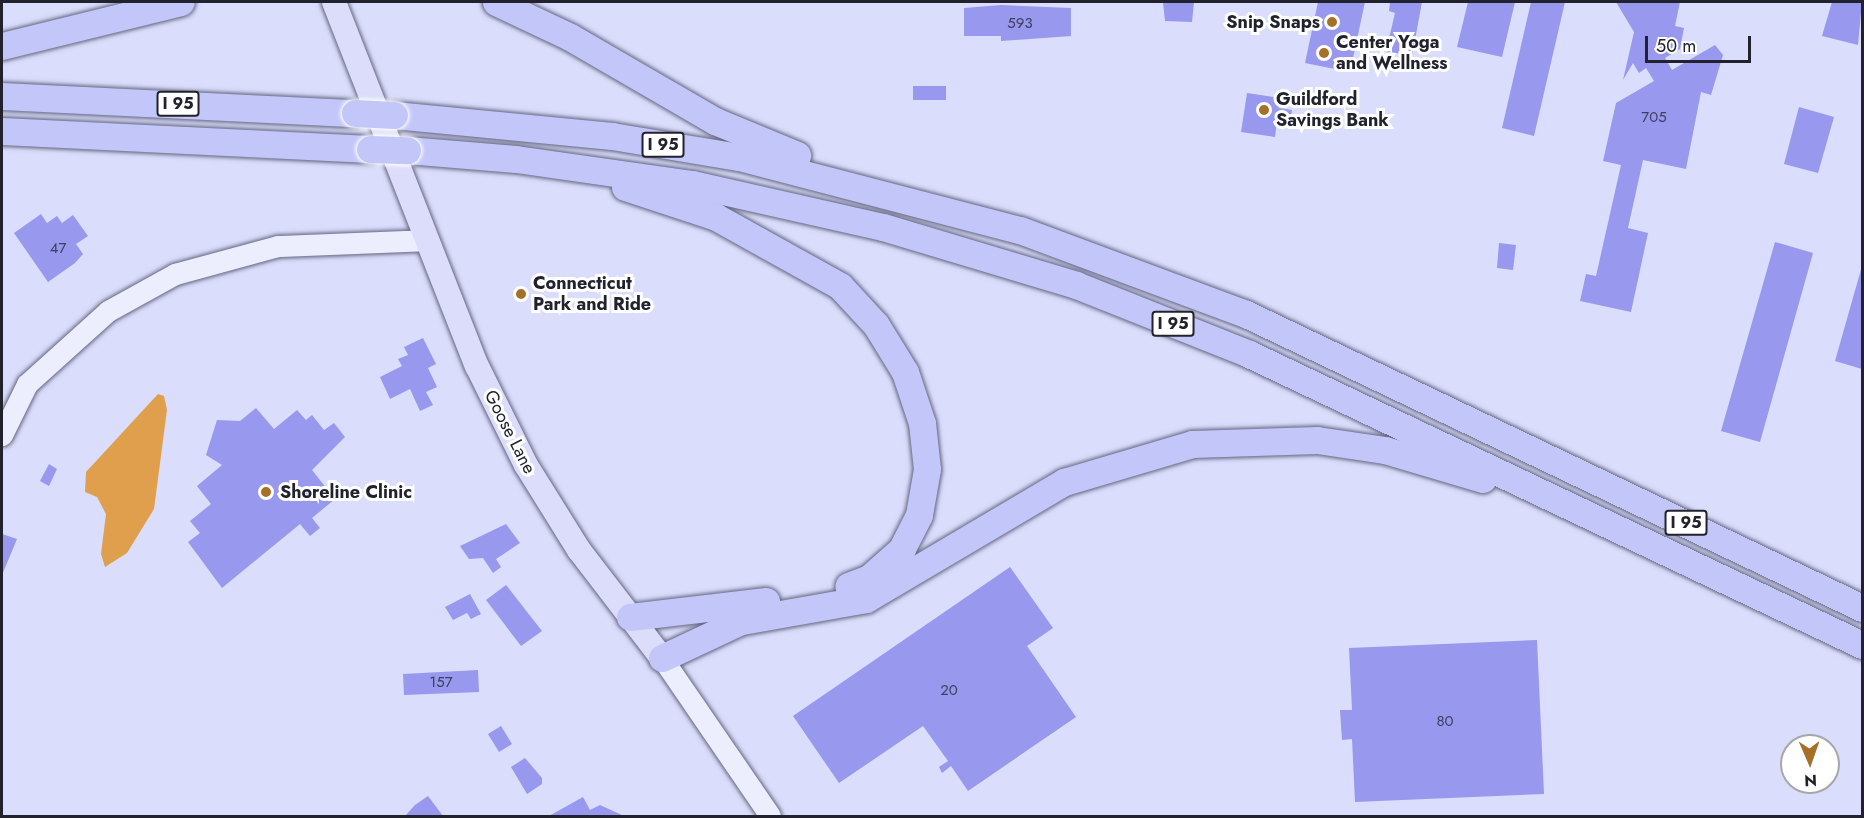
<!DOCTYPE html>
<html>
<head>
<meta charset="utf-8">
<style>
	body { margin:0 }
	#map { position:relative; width:1864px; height:818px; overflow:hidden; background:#daddfb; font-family:Jost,sans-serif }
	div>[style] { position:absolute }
	.water>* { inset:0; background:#df9f4d }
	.building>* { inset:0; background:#9798ee }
	.roads { filter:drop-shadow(0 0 2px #646680) drop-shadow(0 0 2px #646680) }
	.secondary>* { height:21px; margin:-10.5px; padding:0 10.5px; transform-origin:10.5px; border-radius:10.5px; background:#edeefd }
	.primary>* { height:24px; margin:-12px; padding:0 12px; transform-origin:12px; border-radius:12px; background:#dbddfb }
	.highway>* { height:27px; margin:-13.5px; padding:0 13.5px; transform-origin:13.5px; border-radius:13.5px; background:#c3c6f9 }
	.bridges { filter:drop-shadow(0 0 2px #fff) drop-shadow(0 0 2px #fff) }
	.highway-bridge>* { height:27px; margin:-13.5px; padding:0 13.5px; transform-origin:13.5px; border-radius:13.5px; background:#c3c6f9 }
	.dots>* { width:16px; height:16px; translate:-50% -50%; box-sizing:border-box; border:3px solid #fff; border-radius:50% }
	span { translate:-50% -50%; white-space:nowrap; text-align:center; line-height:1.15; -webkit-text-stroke:6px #fff; paint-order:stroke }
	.number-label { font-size:15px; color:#3e405d }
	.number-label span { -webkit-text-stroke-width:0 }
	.shield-label span { padding:2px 4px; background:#fff; border:2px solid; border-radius:4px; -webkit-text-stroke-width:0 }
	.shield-label { font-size:16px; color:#21222d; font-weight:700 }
	.poi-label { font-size:18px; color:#21222d; font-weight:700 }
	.right { translate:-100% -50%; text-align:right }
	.left { translate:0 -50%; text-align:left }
	.street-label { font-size:18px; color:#21222d }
	.frame { position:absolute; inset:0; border:3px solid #21222d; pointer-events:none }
	.north { position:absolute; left:1780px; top:734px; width:60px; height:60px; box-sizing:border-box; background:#fff; border:2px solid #a6a7ab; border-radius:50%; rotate:178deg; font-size:16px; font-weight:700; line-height:24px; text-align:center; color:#21222d }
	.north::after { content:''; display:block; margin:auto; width:21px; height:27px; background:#a57129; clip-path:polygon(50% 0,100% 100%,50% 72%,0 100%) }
	.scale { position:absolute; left:1645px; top:36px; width:106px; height:27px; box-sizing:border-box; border:3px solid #21222d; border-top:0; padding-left:8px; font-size:18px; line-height:21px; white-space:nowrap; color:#21222d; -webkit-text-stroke:4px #fff; paint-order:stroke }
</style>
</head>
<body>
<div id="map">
	<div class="water">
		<div style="clip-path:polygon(158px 394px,164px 396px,167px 410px,154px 509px,127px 553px,105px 567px,101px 554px,106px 514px,97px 497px,85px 492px,86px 472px)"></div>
	</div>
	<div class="building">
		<div style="clip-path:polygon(1163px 2px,1194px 2px,1192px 22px,1165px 21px)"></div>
		<div style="clip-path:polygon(1318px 2px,1365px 2px,1350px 72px,1305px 63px)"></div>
		<div style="clip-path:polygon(1390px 2px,1422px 2px,1412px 56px,1386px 51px,1395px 13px,1389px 11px)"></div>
		<div style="clip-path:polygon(1468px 2px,1515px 2px,1502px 57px,1457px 47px)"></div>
		<div style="clip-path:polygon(1531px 2px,1565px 2px,1534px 136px,1502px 128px)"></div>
		<div style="clip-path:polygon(1616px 2px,1680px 2px,1675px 26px,1684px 28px,1680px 49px,1665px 58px,1672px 70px,1715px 45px,1723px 55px,1711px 95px,1701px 92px,1686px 169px,1643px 160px,1628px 228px,1648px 233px,1631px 312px,1580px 301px,1586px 274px,1596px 276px,1621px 165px,1603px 161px,1616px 103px,1654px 81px,1646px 68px,1639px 73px,1633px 63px,1623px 80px,1634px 32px)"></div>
		<div style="clip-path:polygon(1832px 2px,1862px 2px,1858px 45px,1822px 36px)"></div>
		<div style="clip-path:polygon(1001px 5px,1071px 8px,1071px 36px,1001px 41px,1001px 36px,964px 36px,964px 8px)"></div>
		<div style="clip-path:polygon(913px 86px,946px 86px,946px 100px,913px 100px)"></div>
		<div style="clip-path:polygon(1247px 93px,1281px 98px,1279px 108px,1292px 110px,1290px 124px,1277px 122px,1275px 137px,1241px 132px)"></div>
		<div style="clip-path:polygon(1799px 107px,1834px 117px,1818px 173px,1784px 164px)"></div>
		<div style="clip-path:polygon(41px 214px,47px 223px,57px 216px,62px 223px,73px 215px,88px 236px,76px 244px,83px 254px,75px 263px,48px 282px,14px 233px)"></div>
		<div style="clip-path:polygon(1775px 242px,1813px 253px,1760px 442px,1721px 431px)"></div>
		<div style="clip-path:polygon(1499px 243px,1516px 245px,1513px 270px,1497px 268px)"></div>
		<div style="clip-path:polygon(1862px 266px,1862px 369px,1835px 361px)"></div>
		<div style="clip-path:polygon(423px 338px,436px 364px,428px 368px,437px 387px,426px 392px,433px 405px,420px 411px,410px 389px,390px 399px,380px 377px,402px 366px,398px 359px,408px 355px,404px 347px)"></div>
		<div style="clip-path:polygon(256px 408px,274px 429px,297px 410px,306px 420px,312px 415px,324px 430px,334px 423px,345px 437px,312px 470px,335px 499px,312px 518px,320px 528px,310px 536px,300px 524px,222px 588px,188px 542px,200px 533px,190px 521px,211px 504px,197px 486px,222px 465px,206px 455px,217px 420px,240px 421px)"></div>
		<div style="clip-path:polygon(49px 464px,57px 469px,49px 486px,40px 481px)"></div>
		<div style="clip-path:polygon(506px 524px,520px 543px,496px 559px,501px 567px,493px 573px,483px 558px,469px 559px,460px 546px)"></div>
		<div style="clip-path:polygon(2px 534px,17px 539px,2px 575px)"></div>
		<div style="clip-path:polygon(1010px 567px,1053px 628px,1027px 646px,1076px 717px,968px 791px,951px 766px,942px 773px,939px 767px,948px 761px,923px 726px,839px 783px,793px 716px)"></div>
		<div style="clip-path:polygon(506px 585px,542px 631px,521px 646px,486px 600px)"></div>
		<div style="clip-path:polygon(470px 594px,481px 614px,471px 619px,467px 613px,453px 620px,445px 607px)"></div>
		<div style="clip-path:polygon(1537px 640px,1544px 794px,1355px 802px,1352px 739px,1342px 740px,1340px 710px,1352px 710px,1349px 648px)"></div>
		<div style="clip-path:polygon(478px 670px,479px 692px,404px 695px,403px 674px)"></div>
		<div style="clip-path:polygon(501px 726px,512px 744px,499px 752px,488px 734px)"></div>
		<div style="clip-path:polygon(525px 758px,542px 778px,542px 784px,527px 794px,511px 767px)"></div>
		<div style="clip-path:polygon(428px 796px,443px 816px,405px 816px,415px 805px)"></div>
		<div style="clip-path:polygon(583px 797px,590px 810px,600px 805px,624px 816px,549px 816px)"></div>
	</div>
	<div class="roads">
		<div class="secondary">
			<div style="left:2px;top:435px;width:57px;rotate:-63.9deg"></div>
			<div style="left:27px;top:384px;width:109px;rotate:-42deg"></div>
			<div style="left:108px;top:311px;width:77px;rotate:-28.9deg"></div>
			<div style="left:175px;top:274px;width:107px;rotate:-15.2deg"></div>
			<div style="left:278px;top:246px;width:148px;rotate:-2.3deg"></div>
			<div style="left:662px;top:658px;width:191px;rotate:55.6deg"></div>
		</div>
		<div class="primary">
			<div style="left:334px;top:2px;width:391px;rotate:68.6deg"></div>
			<div style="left:477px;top:366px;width:110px;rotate:63.7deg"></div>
			<div style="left:526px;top:465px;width:100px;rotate:58.1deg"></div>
			<div style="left:579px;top:550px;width:136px;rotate:52.5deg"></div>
		</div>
		<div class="highway">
			<div style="left:496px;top:2px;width:82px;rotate:25.3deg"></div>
			<div style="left:570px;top:37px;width:168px;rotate:30.1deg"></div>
			<div style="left:715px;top:121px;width:89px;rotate:22.5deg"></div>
			<div style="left:2px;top:46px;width:184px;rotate:-13.8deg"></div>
			<div style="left:2px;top:96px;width:353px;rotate:2.8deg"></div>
			<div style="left:394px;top:115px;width:219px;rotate:5.5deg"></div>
			<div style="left:612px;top:136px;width:129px;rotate:9.4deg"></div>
			<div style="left:739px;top:157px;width:290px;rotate:14.6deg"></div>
			<div style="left:1020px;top:230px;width:241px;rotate:20.4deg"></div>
			<div style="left:1246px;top:314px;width:683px;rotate:25.51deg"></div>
			<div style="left:2px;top:131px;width:368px;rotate:2.8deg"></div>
			<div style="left:407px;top:150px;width:109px;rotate:4.7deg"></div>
			<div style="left:516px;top:159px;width:178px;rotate:8.1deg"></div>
			<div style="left:692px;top:184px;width:196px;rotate:12.7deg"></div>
			<div style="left:883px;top:227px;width:202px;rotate:16.7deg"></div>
			<div style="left:1076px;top:285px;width:186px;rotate:21.7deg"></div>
			<div style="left:1249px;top:354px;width:679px;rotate:25.39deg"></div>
			<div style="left:625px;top:187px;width:96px;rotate:18.2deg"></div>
			<div style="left:716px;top:217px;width:142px;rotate:29.1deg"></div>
			<div style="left:840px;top:286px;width:53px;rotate:47.3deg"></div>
			<div style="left:876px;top:325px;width:55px;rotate:58.3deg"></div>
			<div style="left:905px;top:372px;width:54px;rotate:71.6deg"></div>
			<div style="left:922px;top:423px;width:46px;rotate:83.8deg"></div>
			<div style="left:927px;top:469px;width:47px;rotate:99.9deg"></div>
			<div style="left:919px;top:515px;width:38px;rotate:117deg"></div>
			<div style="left:902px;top:549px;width:44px;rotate:138.7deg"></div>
			<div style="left:869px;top:578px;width:22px;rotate:159deg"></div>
			<div style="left:630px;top:617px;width:137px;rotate:-6.7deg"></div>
			<div style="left:662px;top:658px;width:87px;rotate:-25.1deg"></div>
			<div style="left:741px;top:621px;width:127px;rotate:-10deg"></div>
			<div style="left:866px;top:599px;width:230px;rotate:-30.6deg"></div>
			<div style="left:1064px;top:482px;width:134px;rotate:-16.5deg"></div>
			<div style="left:1192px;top:444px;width:125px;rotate:-1.8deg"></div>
			<div style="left:1317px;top:440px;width:69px;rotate:8.4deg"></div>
			<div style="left:1385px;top:450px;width:102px;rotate:16.5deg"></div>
		</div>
	</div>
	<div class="bridges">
		<div class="highway-bridge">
			<div style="left:355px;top:113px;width:39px;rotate:3deg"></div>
			<div style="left:370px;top:149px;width:37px;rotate:2deg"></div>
		</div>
	</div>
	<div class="dots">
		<div style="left:1332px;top:22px;background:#a57129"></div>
		<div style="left:1324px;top:53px;background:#a57129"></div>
		<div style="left:1264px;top:110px;background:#a57129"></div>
		<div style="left:521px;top:294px;background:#a57129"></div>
		<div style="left:266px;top:492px;background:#a57129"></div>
	</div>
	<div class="number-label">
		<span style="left:1020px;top:24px">593</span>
		<span style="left:1654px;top:118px">705</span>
		<span style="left:58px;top:249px">47</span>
		<span style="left:441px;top:683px">157</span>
		<span style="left:949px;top:691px">20</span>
		<span style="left:1445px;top:722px">80</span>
	</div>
	<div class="shield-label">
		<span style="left:178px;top:104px">I 95</span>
		<span style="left:663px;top:145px">I 95</span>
		<span style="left:1173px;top:324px">I 95</span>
		<span style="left:1686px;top:523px">I 95</span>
	</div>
	<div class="poi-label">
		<span class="right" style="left:1320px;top:22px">Snip Snaps</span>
		<span class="left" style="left:1336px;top:53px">Center Yoga<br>and Wellness</span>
		<span class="left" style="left:1276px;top:110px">Guildford<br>Savings Bank</span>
		<span class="left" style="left:533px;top:294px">Connecticut<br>Park and Ride</span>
		<span class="left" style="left:280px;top:492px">Shoreline Clinic</span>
	</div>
	<div class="street-label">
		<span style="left:510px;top:432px;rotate:63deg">Goose Lane</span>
	</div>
	<div class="frame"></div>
	<div class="north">N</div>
	<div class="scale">50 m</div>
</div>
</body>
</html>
